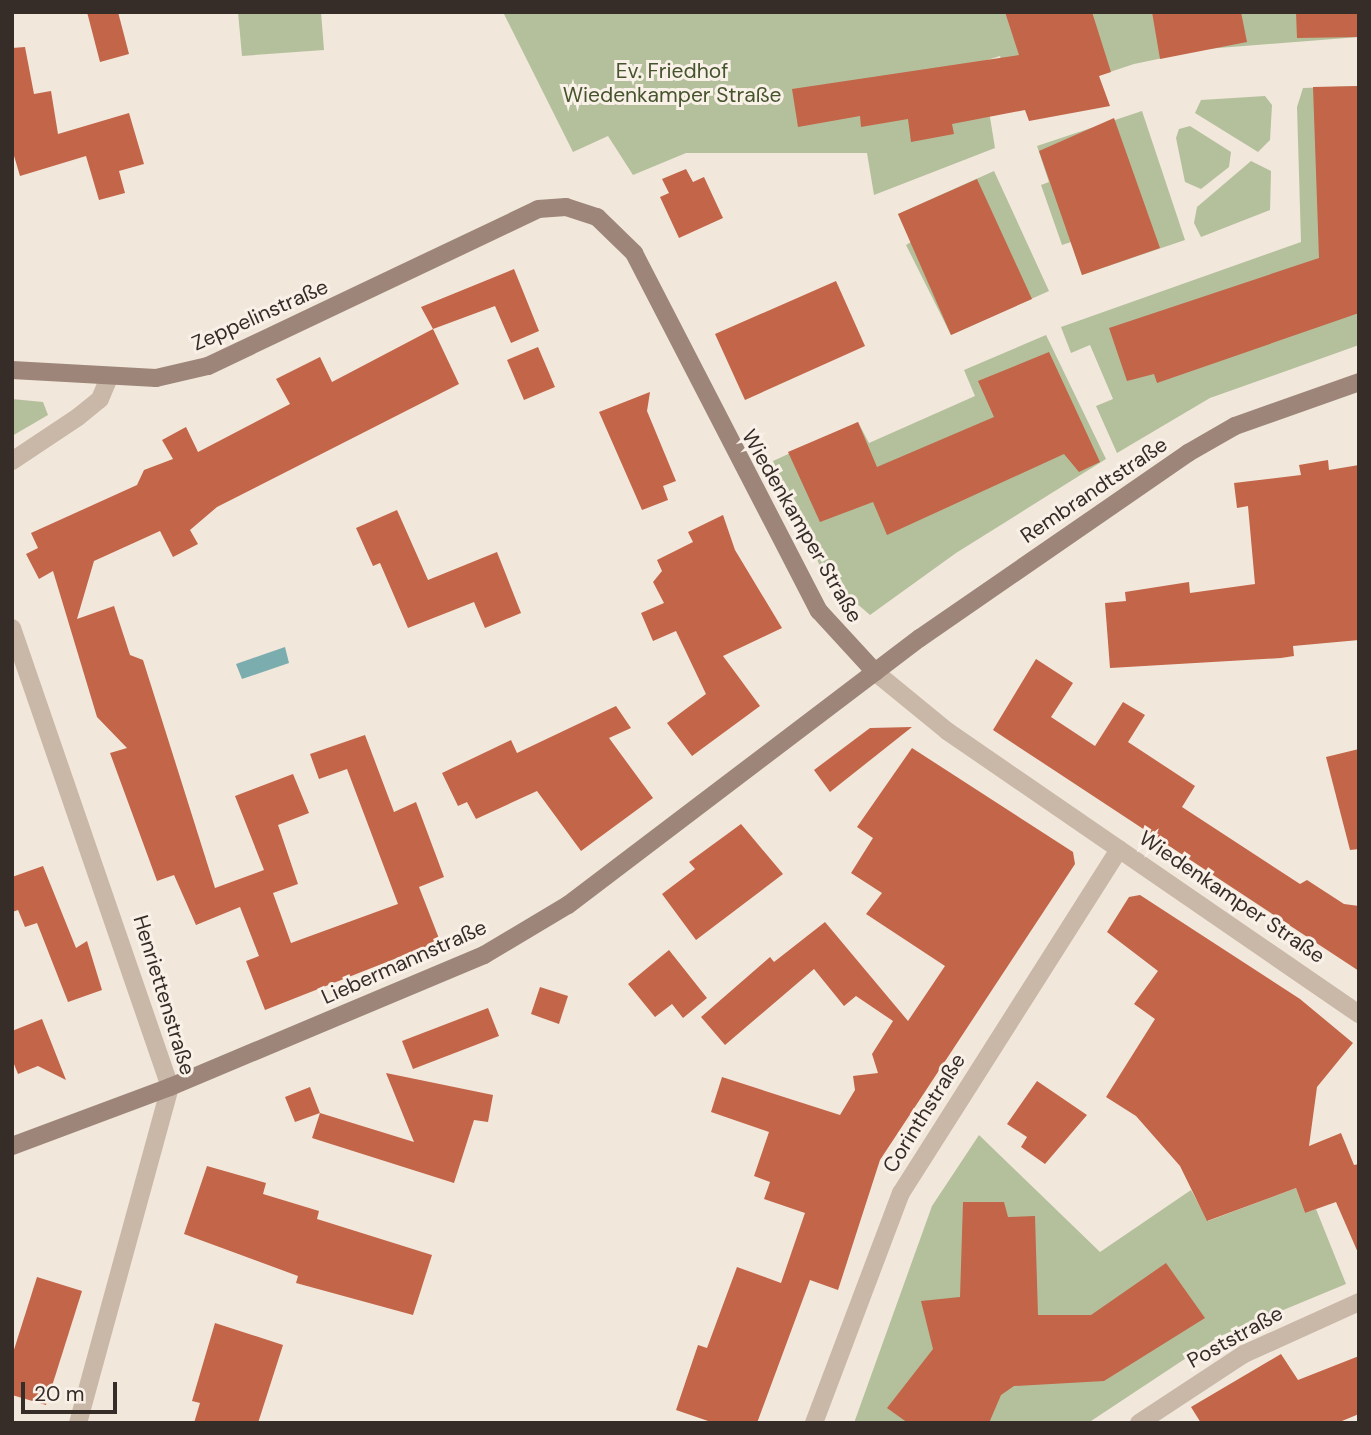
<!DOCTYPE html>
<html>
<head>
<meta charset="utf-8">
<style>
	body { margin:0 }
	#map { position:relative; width:1371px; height:1435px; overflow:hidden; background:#f1e7db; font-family:"DM Sans",sans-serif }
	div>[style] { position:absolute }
	.green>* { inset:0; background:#b4c09c }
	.water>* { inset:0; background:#7bacae }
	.building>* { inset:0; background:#c36548 }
	.street>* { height:18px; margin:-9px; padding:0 9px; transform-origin:9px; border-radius:9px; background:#c9b7a8 }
	.secondary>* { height:18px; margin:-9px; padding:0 9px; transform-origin:9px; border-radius:9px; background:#9d8679 }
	span { translate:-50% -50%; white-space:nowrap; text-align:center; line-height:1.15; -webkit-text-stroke:6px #f9f1e8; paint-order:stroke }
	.park-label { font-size:21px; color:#45542c }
	.street-label { font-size:21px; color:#362c28 }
	.frame { position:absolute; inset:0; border:14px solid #362c28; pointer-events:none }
	.scale { position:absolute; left:21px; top:1382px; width:96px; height:32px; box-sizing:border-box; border:4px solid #362c28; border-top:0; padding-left:9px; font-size:21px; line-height:24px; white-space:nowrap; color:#362c28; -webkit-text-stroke:5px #f9f1e8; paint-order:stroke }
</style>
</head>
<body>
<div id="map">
	<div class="green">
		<div style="clip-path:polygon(238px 12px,321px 12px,324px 50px,242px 56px)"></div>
		<div style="clip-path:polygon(503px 12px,1359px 12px,1359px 37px,1206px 49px,1134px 64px,1014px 104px,1000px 56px,981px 62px,995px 148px,874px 195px,867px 153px,686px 153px,633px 175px,608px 136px,573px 152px)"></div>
		<div style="clip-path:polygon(1359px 86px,1359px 345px,1210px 398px,1117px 453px,1096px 406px,1113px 399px,1090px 345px,1071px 353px,1061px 327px,1301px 242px,1297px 107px,1303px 88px)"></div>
		<div style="clip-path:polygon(1265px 96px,1272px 105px,1270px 140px,1258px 152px,1195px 113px,1201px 100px)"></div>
		<div style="clip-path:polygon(1142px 111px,1185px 240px,1082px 275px,1071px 242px,1062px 245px,1041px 185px,1049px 182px,1037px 146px)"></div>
		<div style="clip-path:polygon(1190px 126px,1231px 152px,1229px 167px,1201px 189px,1185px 182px,1176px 138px,1179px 129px)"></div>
		<div style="clip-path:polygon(1251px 161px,1271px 171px,1270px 210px,1201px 237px,1194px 223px,1197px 207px)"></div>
		<div style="clip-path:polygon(994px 171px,1049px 291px,951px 335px,906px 245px,911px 242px,898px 214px)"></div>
		<div style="clip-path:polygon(1046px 335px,1106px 459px,956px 553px,870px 615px,824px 575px,773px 461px,858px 422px,869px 443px,975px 396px,964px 370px)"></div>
		<div style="clip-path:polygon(12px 399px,43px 402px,48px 415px,12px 436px)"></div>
		<div style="clip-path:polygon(979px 1135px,1100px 1252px,1191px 1190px,1208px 1221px,1296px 1188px,1305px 1213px,1316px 1209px,1346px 1284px,1218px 1337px,1088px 1423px,854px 1423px,932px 1206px)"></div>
	</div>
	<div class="water">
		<div style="clip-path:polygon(285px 647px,289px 663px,242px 679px,236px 664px)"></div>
	</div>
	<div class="building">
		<div style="clip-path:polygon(87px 12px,118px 12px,129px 54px,100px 62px)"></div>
		<div style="clip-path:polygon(1005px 12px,1092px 12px,1111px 72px,1099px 76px,1110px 106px,1029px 121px,1025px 110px,952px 124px,954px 134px,911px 142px,908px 119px,861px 127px,860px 116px,798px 127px,792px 89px,1019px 55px)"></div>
		<div style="clip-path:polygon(1152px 12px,1241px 12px,1247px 42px,1160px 59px)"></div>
		<div style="clip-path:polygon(1296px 12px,1359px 12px,1359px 37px,1297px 38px)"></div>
		<div style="clip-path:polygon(25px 47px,34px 94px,51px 91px,58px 134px,129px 113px,144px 164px,119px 171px,125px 193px,99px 200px,86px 156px,20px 176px,12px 149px,12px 48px)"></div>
		<div style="clip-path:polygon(1359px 86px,1359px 313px,1157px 383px,1154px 374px,1127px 381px,1109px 328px,1319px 258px,1313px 87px)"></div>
		<div style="clip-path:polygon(1114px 118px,1160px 248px,1082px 275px,1039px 151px)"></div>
		<div style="clip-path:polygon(686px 169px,693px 182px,704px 177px,723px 218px,679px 238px,660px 197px,669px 193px,662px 179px)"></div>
		<div style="clip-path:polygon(977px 179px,1032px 299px,951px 335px,898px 214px)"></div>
		<div style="clip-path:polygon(514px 269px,539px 331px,511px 343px,495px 306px,433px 329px,421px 307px)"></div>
		<div style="clip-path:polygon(836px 281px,865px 346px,745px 400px,715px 334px)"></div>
		<div style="clip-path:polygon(433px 329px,459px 384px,217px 507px,190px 530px,198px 544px,173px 557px,160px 531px,94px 561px,77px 619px,114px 606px,130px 655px,143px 660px,215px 888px,264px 870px,235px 796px,293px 774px,309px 813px,278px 825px,298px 884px,273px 893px,291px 943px,398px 904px,347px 769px,319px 779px,310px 754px,365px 735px,394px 812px,416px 802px,444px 877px,419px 887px,440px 941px,265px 1010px,246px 961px,259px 956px,240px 907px,196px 925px,174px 875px,157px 881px,110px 753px,127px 748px,97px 717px,53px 571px,39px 579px,26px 554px,38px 548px,31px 533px,137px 485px,144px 470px,173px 459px,162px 440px,186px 427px,198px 452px,290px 404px,276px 379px,320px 357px,332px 382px)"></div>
		<div style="clip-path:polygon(538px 347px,555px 387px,524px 400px,507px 360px)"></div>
		<div style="clip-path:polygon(1049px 352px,1100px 462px,1079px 472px,1064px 454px,887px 535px,873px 502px,820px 522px,788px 452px,858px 422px,877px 467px,994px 417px,978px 381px)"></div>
		<div style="clip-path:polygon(650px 392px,647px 411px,676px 481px,663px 486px,668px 500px,642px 510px,599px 412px)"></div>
		<div style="clip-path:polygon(1328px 460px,1329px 470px,1359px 465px,1359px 640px,1293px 646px,1294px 656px,1281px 658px,1110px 668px,1105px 603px,1126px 601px,1125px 592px,1189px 582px,1190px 593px,1255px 584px,1248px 506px,1237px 508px,1234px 483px,1301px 475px,1299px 465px)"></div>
		<div style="clip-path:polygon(397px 510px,428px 580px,497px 552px,521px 613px,485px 628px,474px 602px,408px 628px,380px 563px,373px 566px,356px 528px)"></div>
		<div style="clip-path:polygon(723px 515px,735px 550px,782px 628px,723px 656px,760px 706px,692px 756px,667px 723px,706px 694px,676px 631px,653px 641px,641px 613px,664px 603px,653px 582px,662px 571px,657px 560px,693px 542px,688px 532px)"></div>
		<div style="clip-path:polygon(1036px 659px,1073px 683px,1051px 717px,1095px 746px,1123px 702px,1145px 715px,1128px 742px,1195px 786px,1182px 807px,1300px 884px,1307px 880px,1344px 904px,1359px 906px,1359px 971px,993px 730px)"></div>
		<div style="clip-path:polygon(616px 706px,631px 728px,609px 738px,653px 798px,581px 851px,537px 791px,476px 819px,467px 802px,458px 806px,442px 773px,511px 740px,517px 753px)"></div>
		<div style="clip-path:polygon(912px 727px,830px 792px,814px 770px,870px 728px)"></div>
		<div style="clip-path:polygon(912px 748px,1073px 852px,1075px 864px,880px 1160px,838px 1290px,810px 1280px,757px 1423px,714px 1423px,676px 1410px,698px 1345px,707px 1348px,737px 1267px,781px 1283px,805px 1213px,764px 1199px,770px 1182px,754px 1176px,769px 1132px,711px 1112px,722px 1077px,840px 1115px,855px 1090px,853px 1076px,878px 1073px,872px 1054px,893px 1021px,856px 996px,844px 1006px,814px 969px,725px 1045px,701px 1017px,770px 957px,774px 962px,825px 922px,908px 1021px,945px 966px,866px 914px,882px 893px,851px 873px,873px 838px,857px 827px)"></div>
		<div style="clip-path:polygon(1359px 749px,1359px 849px,1350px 850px,1326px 757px)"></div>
		<div style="clip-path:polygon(741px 824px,783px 874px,696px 940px,662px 894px,695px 869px,689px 862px)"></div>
		<div style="clip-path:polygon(43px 866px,76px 948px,87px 941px,102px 990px,68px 1002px,37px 923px,25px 927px,18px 910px,12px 912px,12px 877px)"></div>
		<div style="clip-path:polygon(1140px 895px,1300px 999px,1353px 1043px,1317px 1087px,1309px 1146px,1341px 1133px,1354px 1165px,1359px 1164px,1359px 1255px,1336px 1202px,1305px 1213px,1296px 1188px,1207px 1221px,1180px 1166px,1136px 1116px,1106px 1097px,1155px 1019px,1134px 1004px,1158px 971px,1107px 932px,1129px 897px)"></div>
		<div style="clip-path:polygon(669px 950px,707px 998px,683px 1018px,672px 1004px,655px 1017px,628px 984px)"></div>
		<div style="clip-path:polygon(540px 987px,568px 996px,559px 1024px,531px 1014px)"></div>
		<div style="clip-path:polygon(488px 1008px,499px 1036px,413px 1069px,402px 1041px)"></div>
		<div style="clip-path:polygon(42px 1019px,66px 1080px,38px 1066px,18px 1074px,12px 1059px,12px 1031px)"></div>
		<div style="clip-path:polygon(386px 1073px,493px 1095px,488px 1122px,474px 1120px,454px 1183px,312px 1138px,320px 1113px,295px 1122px,285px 1097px,310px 1087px,320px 1113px,414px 1142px)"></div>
		<div style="clip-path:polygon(1037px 1081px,1087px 1115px,1045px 1164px,1021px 1147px,1027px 1137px,1007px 1124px)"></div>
		<div style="clip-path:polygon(207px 1166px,266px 1183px,263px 1194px,319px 1211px,317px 1219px,432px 1255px,413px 1315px,296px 1283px,298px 1276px,184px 1234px)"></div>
		<div style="clip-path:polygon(963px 1202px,1004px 1202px,1008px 1217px,1035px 1216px,1038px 1315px,1091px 1315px,1166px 1263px,1205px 1318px,1104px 1381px,1014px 1386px,1001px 1395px,989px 1423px,908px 1423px,887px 1408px,933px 1349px,921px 1301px,960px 1297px)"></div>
		<div style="clip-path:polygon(37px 1277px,82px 1291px,46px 1405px,12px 1395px,12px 1356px)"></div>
		<div style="clip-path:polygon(215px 1323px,283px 1345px,258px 1423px,194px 1423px,200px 1403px,192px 1401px)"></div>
		<div style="clip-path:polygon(1281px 1354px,1298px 1380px,1359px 1356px,1359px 1414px,1337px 1423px,1201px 1423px,1191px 1407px)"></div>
	</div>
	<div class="street">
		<div style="left:12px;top:461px;width:79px;rotate:-33.7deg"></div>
		<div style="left:78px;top:417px;width:28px;rotate:-39deg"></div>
		<div style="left:100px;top:399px;width:23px;rotate:-67deg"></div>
		<div style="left:12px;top:628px;width:485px;rotate:71deg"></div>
		<div style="left:170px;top:1087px;width:348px;rotate:105.3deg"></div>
		<div style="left:875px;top:672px;width:93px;rotate:39.3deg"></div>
		<div style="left:947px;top:731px;width:500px;rotate:34.5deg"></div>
		<div style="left:814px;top:1423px;width:246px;rotate:-69.3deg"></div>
		<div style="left:901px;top:1193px;width:407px;rotate:-57.6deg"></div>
		<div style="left:1139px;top:1423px;width:126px;rotate:-33.3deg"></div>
		<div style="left:1244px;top:1354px;width:126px;rotate:-24.3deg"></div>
	</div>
	<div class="secondary">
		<div style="left:12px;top:370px;width:144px;rotate:3.2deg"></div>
		<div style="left:156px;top:378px;width:53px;rotate:-13deg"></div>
		<div style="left:208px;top:366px;width:365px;rotate:-25.4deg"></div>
		<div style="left:538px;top:209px;width:28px;rotate:-4deg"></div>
		<div style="left:566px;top:207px;width:33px;rotate:18deg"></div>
		<div style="left:597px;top:217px;width:52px;rotate:44.2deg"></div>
		<div style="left:634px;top:253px;width:403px;rotate:62.7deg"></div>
		<div style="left:819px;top:611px;width:83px;rotate:47.4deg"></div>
		<div style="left:12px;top:1146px;width:169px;rotate:-20.5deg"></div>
		<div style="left:170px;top:1087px;width:341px;rotate:-22.8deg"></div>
		<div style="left:484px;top:955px;width:98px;rotate:-30.8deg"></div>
		<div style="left:568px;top:905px;width:442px;rotate:-37.2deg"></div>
		<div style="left:920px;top:638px;width:326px;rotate:-34.6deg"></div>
		<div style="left:1188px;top:453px;width:54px;rotate:-29.9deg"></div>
		<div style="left:1235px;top:426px;width:132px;rotate:-19.5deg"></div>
	</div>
	<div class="park-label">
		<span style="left:672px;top:83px">Ev. Friedhof<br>Wiedenkamper Straße</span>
	</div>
	<div class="street-label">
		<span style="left:260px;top:315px;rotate:-24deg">Zeppelinstraße</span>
		<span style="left:1094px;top:490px;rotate:-34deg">Rembrandtstraße</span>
		<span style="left:802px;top:526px;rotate:60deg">Wiedenkamper Straße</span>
		<span style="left:1232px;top:897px;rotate:34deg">Wiedenkamper Straße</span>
		<span style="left:404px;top:962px;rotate:-24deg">Liebermannstraße</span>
		<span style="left:164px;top:995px;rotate:73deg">Henriettenstraße</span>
		<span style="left:924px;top:1113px;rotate:-58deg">Corinthstraße</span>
		<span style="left:1235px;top:1337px;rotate:-29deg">Poststraße</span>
	</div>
	<div class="frame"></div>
	<div class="scale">20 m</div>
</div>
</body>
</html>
